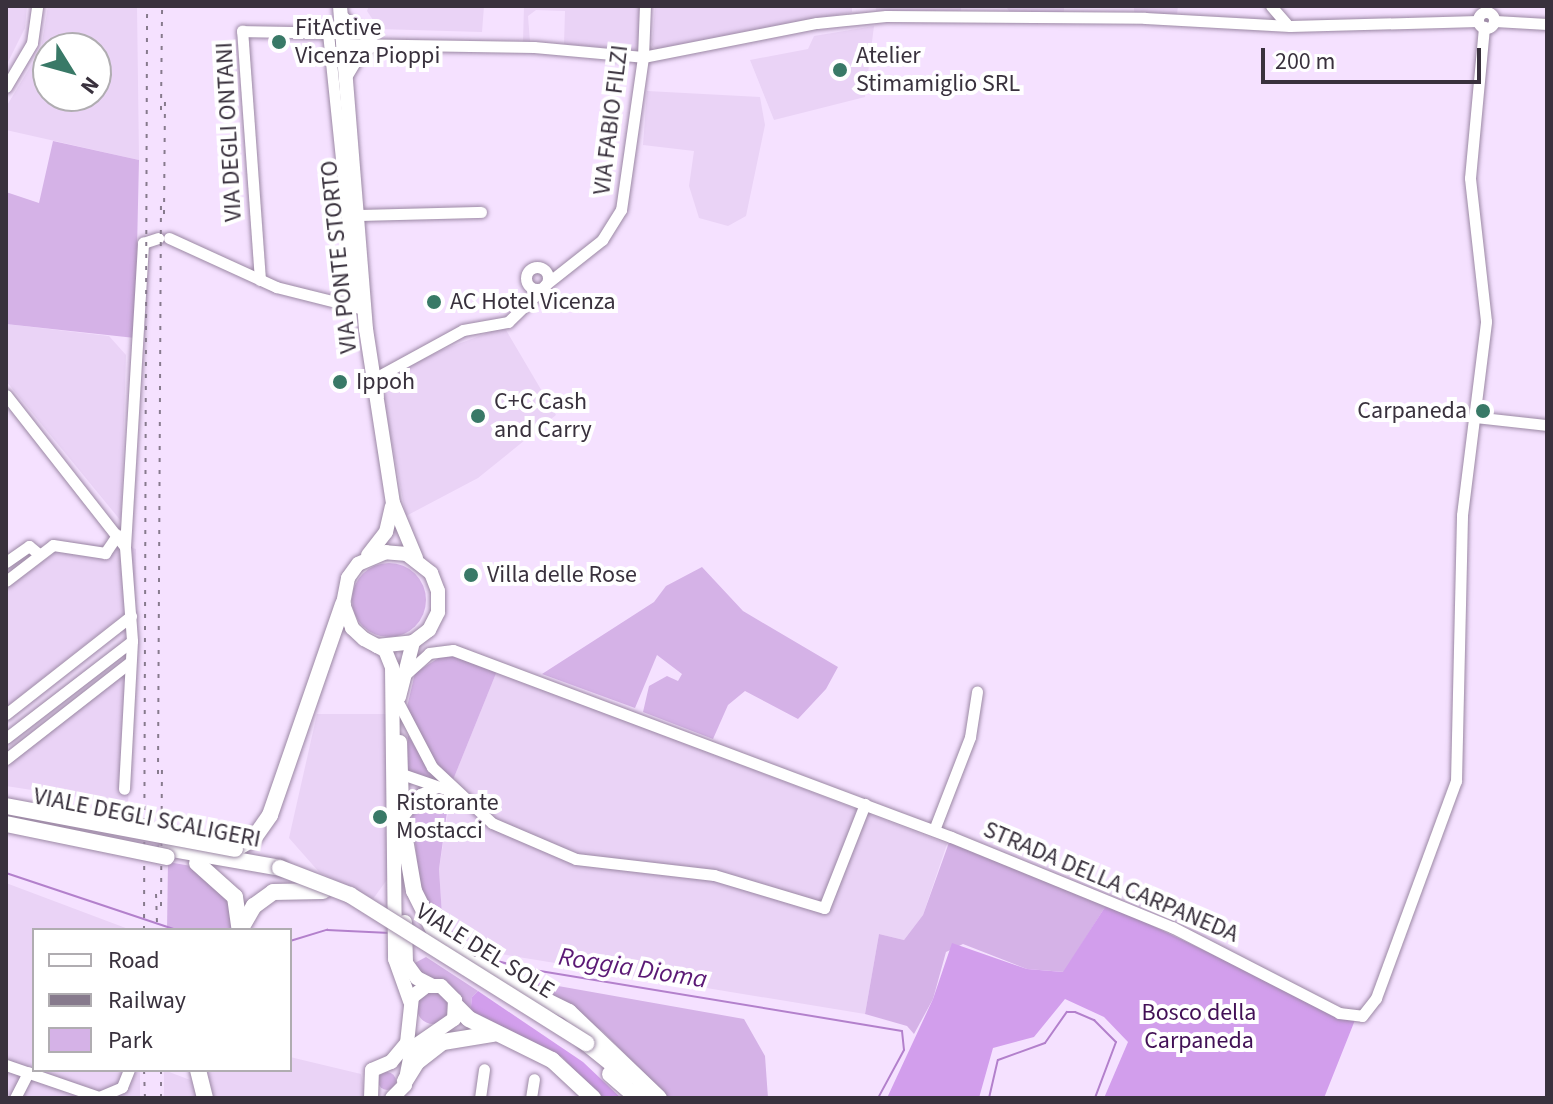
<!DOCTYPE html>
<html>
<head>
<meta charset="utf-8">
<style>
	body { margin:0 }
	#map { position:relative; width:1553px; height:1104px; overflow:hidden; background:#f5e1ff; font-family:"Source Sans 3",sans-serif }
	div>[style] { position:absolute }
	.built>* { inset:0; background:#ead3f6 }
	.green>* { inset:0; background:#d5b2e7 }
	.round { border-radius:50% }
	.forest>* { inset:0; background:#d29eec }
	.stream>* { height:2px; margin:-1px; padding:0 1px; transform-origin:1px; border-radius:1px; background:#b380cc }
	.roads { filter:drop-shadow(0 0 2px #9b88a4) drop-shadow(0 0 2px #9b88a4) }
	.minor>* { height:11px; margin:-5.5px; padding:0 5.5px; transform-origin:5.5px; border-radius:5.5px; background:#fff }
	.minor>.ring { margin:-5.5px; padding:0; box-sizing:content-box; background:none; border:11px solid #fff; border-radius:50% }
	.major>* { height:14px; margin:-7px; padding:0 7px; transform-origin:7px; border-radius:7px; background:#fff }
	.highway>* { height:16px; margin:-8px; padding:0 8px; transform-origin:8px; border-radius:8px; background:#fff }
	.rail>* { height:2px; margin-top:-1px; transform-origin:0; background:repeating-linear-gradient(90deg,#877a8d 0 4px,transparent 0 12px) }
	.bridges { filter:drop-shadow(0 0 2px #9b88a4) drop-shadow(0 0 2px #9b88a4) }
	.highway-bridge>* { height:16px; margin:-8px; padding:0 8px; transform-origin:8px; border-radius:8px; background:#fff }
	.dots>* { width:22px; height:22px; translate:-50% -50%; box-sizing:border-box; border:4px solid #fff; border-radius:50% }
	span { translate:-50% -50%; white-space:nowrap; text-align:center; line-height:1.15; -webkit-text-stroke:8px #fff; paint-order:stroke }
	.poi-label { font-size:24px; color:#39313d }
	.left { translate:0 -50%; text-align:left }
	.right { translate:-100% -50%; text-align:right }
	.street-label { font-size:24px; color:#39313d }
	.park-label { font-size:24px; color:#421056 }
	.water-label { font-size:26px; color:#5b1975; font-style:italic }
	.frame { position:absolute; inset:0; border:8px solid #39313d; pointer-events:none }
	.legend { position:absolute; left:32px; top:928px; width:260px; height:144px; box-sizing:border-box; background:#fff; border:2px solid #b0adb1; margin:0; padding:10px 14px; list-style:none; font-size:24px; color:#39313d }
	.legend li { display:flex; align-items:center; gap:16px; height:40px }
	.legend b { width:40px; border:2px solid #b0adb1 }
	.north { position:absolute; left:32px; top:32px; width:80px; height:80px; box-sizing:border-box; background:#fff; border:2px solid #b0adb1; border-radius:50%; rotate:127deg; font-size:22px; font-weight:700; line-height:32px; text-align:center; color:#39313d }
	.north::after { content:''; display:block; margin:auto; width:28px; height:36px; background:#397967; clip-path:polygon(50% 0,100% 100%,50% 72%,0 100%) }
	.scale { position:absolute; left:1261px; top:48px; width:220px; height:36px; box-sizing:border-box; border:4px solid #39313d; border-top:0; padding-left:10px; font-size:24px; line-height:28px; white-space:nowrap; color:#39313d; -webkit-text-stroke:6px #fff; paint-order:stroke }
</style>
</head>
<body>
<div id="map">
	<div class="built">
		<div style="clip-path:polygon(6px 6px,27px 6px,25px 28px,6px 66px)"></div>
		<div style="clip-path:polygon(evenodd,48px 6px,137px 6px,139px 160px,6px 130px,6px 107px,41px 49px,48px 6px,48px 48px,96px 48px,96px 96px,48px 96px,48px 48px)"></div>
		<div style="clip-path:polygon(369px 6px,484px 6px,482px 32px,379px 29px,367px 11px)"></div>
		<div style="clip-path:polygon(524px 6px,643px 6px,640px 45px,635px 50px,564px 44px,565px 11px,536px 10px,528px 16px,530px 42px,523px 42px)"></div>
		<div style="clip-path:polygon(655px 6px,852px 6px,852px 12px,656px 49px,652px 46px)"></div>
		<div style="clip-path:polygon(876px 6px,961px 6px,961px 11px,876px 11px)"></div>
		<div style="clip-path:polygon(1006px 6px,1064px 6px,1064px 13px,1010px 13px)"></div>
		<div style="clip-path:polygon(1134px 6px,1228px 6px,1178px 6px,1177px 14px,1134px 14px)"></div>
		<div style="clip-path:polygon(874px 26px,865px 97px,774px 120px,750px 60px,808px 49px,814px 36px)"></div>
		<div style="clip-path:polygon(647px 91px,760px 97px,765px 125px,746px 216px,728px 226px,699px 218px,689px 186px,694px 151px,643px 145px)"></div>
		<div style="clip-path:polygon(6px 324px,109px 336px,126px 355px,121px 521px,6px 381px)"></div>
		<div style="clip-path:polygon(509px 325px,506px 330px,556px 415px,478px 478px,406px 516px,380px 381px,442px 350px)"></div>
		<div style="clip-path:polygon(55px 540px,108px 546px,110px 541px,136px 549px,135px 605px,6px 707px,6px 589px,53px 554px)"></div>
		<div style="clip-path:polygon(134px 663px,128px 805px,6px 786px,6px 765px)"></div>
		<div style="clip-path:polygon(497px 671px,947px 844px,923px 915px,904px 940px,879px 934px,865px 1014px,464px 948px,442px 916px,439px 869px,453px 780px)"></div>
		<div style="clip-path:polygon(317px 714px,387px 714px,389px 877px,373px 899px,319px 872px,289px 838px)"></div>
		<div style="clip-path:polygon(6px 883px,131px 930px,34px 930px,34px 1070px,140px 1070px,140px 1098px,6px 1098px)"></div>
		<div style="clip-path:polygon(290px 1057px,361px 1074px,367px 1098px,214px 1098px,207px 1070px,290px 1070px)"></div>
		<div style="clip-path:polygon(164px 1070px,198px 1083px,202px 1098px,164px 1098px)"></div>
	</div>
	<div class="green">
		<div style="clip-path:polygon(53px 141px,139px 160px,135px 338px,6px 324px,6px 192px,39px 203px)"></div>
		<div class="round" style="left:352px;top:563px;width:74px;height:74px"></div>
		<div style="clip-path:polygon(702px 567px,743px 611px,838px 667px,826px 689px,798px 719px,745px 691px,728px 705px,713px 739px,643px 712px,649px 686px,667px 676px,678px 681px,682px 674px,657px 655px,635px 708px,542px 674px,654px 602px,666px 586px)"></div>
		<div style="clip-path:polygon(448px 652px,497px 671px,453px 780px,435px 763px,407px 707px,415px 673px)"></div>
		<div style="clip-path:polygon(408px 735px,424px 762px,445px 785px,407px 773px)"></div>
		<div style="clip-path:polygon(434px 793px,449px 798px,439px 869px,442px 915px,464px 948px,462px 952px,427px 908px,419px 879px,412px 815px)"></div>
		<div style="clip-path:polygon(951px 837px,1107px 904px,1064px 972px,1027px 969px,963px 944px,946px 952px,933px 999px,914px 1034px,907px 1026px,865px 1014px,879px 934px,904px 940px,923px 915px)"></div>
		<div style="clip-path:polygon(168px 862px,197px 867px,225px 885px,236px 930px,167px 930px)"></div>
		<div style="clip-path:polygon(426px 957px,478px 991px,472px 997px,470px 1016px,453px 988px,427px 980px,411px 965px)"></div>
		<div style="clip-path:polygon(530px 981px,744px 1019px,765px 1056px,768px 1098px,669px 1098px,602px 1031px)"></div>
		<div class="round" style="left:417px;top:992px;width:32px;height:32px"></div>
		<div class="round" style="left:378px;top:1072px;width:18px;height:18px"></div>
	</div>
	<div class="forest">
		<div style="clip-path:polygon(1107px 904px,1264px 979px,1357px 1015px,1324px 1098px,1104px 1098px,1128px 1042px,1104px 1017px,1065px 999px,1034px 1037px,993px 1048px,979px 1098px,887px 1098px,933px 999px,952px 943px,1027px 969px,1063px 972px)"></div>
		<div style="clip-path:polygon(478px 991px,583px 1062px,621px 1098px,600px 1098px,562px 1057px,470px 1016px,472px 997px)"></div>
	</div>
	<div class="stream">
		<div style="left:6px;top:873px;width:179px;rotate:18.5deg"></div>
		<div style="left:290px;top:941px;width:39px;rotate:-17deg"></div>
		<div style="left:327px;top:930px;width:63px;rotate:2.7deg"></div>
		<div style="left:466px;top:953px;width:64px;rotate:14.5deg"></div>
		<div style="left:528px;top:969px;width:379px;rotate:9.4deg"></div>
		<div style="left:902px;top:1031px;width:19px;rotate:84deg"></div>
		<div style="left:904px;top:1050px;width:55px;rotate:118.4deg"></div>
		<div style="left:989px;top:1098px;width:39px;rotate:-77deg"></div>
		<div style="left:998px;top:1060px;width:50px;rotate:-19.9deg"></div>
		<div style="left:1045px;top:1043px;width:38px;rotate:-55deg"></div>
		<div style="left:1067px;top:1012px;width:8px"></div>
		<div style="left:1075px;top:1012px;width:21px;rotate:23deg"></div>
		<div style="left:1094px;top:1020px;width:31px;rotate:45deg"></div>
		<div style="left:1116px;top:1042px;width:60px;rotate:110.6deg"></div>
	</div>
	<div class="roads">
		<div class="minor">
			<div style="left:1271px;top:6px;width:23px;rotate:49deg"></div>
			<div class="ring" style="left:1478px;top:12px;width:5px;height:5px"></div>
			<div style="left:340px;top:14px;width:45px;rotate:41.4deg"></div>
			<div style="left:1495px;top:21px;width:52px;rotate:3.3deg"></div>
			<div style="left:328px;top:33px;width:273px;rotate:84.1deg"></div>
			<div style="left:343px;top:44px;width:191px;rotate:0.9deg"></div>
			<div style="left:534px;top:47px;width:109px;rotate:5.2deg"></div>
			<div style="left:643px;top:57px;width:177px;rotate:-11.1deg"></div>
			<div style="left:817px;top:23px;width:69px;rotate:-5.8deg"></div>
			<div style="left:886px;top:16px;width:259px;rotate:0.4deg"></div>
			<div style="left:1145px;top:18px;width:145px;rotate:3.2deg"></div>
			<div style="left:1290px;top:26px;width:188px;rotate:-1.5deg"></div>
			<div style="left:346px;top:77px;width:26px;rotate:-59deg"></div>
			<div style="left:359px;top:55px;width:19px;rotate:-36deg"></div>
			<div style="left:6px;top:87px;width:51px;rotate:-59.4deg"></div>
			<div style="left:32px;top:43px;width:37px;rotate:-82deg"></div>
			<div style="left:355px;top:215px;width:126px;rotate:-1.4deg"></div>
			<div style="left:169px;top:238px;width:118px;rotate:24.6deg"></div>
			<div style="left:276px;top:287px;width:87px;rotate:14deg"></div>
			<div class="ring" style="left:526px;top:267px;width:11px;height:11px"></div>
			<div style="left:260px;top:280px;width:250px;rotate:-94.1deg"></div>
			<div style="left:242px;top:31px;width:100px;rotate:1.1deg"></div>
			<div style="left:545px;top:285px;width:73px;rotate:-38.3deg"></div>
			<div style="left:602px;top:240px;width:36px;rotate:-58deg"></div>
			<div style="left:621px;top:210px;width:155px;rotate:-81.8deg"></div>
			<div style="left:643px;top:57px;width:51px;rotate:-87.8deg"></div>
			<div style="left:375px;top:378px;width:100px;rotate:-28.6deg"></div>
			<div style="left:463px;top:330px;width:46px;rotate:-10.1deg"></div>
			<div style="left:508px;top:322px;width:49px;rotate:-44.2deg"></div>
			<div style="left:6px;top:395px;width:193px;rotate:51.9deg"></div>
			<div style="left:125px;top:547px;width:94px;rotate:85.7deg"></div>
			<div style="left:132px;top:641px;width:148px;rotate:93.1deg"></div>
			<div style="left:1474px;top:417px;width:73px;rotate:6.3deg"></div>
			<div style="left:125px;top:547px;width:305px;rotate:-86.6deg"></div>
			<div style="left:143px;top:243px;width:16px;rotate:-18deg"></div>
			<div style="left:6px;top:562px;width:28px;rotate:-35deg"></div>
			<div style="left:29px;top:546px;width:13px;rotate:39deg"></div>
			<div style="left:6px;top:581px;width:59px;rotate:-37.5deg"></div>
			<div style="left:53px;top:545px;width:53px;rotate:8.7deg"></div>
			<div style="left:105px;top:553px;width:22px;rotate:-56deg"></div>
			<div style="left:406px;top:674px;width:31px;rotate:-42deg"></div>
			<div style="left:429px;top:653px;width:24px;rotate:-7deg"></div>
			<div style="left:453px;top:650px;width:532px;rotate:20.58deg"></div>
			<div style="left:951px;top:837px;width:239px;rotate:22.2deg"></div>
			<div style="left:1172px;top:927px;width:188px;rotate:27.2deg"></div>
			<div style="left:1339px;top:1013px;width:23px;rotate:7deg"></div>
			<div style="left:1362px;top:1016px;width:23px;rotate:-52deg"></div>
			<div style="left:1376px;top:998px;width:231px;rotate:-69.8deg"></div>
			<div style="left:1456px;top:781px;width:266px;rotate:-88.7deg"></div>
			<div style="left:1462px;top:515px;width:195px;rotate:-82.9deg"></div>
			<div style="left:1486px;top:321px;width:144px;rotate:-96.4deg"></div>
			<div style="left:1470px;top:178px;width:152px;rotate:-84.7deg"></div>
			<div style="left:399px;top:704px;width:71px;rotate:62.4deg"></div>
			<div style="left:432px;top:767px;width:82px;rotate:43deg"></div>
			<div style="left:492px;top:823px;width:91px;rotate:23.2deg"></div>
			<div style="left:576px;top:859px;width:139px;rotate:6.6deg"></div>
			<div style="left:714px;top:875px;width:115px;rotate:16.7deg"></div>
			<div style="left:824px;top:908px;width:112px;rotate:-68.5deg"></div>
			<div style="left:6px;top:714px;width:159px;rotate:-38.1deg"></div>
			<div style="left:6px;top:738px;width:159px;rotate:-37.6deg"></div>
			<div style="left:6px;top:759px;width:157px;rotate:-38deg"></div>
			<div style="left:396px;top:772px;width:61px;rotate:19deg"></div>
			<div style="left:403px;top:816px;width:28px;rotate:-52deg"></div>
			<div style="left:420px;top:794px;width:18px;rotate:-22deg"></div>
			<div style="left:934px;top:830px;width:100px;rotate:-68.8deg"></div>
			<div style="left:970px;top:737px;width:46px;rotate:-81.2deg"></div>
			<div style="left:6px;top:1065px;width:98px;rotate:19deg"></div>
			<div style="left:99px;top:1097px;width:25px;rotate:-23deg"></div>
			<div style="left:122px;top:1087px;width:18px;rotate:-68deg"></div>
			<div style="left:15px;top:1098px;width:29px;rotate:-63deg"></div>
			<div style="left:480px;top:1098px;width:29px;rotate:-82deg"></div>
			<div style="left:531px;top:1098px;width:19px;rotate:-81deg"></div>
		</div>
		<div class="major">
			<div style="left:340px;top:6px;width:324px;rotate:85.4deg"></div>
			<div style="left:366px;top:329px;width:176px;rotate:81.2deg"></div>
			<div style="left:393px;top:503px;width:60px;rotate:67.3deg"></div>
			<div style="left:368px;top:555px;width:29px;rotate:-52deg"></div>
			<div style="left:386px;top:532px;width:26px;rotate:-77deg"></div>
			<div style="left:377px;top:646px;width:36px;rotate:-6deg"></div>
			<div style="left:413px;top:642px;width:20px;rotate:-37deg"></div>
			<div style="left:429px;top:630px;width:20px;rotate:-63deg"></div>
			<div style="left:438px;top:612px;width:21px;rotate:-90deg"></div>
			<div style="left:438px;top:591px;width:19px;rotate:-111deg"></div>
			<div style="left:431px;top:573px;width:31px;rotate:-142deg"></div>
			<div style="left:407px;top:554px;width:21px;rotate:-175deg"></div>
			<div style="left:386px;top:552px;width:30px;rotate:157deg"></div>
			<div style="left:358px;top:564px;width:17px;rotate:126deg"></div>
			<div style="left:348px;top:578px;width:26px;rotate:101deg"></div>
			<div style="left:343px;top:604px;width:26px;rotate:69deg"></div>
			<div style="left:352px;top:628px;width:16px;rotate:43deg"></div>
			<div style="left:364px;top:639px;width:24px;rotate:28deg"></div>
			<div style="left:385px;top:650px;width:18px;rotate:68deg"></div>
			<div style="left:392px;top:667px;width:292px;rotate:89.4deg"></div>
			<div style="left:395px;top:959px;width:45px;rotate:70.3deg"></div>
			<div style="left:399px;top:697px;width:57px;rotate:-75.7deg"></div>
			<div style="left:400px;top:742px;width:95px;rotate:88.2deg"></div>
			<div style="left:405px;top:922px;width:41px;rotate:88.6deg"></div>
			<div style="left:406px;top:963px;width:19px;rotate:54deg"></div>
			<div style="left:417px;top:978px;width:16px;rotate:27deg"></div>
			<div style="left:371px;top:1098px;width:28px;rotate:-88deg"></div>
			<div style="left:372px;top:1070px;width:21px;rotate:-23deg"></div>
			<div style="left:391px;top:1062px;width:25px;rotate:-50deg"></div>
			<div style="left:407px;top:1043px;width:46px;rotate:-83.8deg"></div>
			<div style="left:412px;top:997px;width:18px;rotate:-38deg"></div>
			<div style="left:426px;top:986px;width:15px"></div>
			<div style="left:441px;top:986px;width:20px;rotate:45deg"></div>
			<div style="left:455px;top:1000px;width:19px;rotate:93deg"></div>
			<div style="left:454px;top:1019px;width:51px;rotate:145.4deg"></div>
			<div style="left:412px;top:1048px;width:38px;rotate:101deg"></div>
			<div style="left:405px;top:1085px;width:18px;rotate:135deg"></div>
		</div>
		<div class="highway">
			<div style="left:403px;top:828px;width:64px;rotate:80.1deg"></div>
			<div style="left:414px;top:891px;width:54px;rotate:63.4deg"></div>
			<div style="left:438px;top:939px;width:33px;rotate:40deg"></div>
			<div style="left:463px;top:960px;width:118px;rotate:26.1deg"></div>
			<div style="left:569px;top:1012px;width:124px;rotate:43.7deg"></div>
			<div style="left:167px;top:848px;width:115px;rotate:10deg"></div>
			<div style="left:235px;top:849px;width:22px;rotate:-30deg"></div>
			<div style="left:254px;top:838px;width:28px;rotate:-55deg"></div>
			<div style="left:270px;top:815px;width:223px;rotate:-70.9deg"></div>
			<div style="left:197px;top:863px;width:51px;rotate:41.8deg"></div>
			<div style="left:235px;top:897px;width:30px;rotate:82deg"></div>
			<div style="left:240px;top:930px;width:28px;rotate:-60deg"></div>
			<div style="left:254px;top:906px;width:24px;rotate:-36deg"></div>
			<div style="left:273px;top:892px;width:50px;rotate:-1.1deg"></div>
			<div style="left:456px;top:1006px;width:18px;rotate:45deg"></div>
			<div style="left:469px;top:1019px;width:93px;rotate:26.3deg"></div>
			<div style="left:552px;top:1060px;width:56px;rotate:42.8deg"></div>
			<div style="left:586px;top:1043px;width:53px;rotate:38.8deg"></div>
			<div style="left:198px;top:1070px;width:29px;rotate:76deg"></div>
			<div style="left:610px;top:1074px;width:37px;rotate:41deg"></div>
			<div style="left:405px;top:1081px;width:22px;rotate:-58deg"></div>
			<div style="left:417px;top:1062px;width:33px;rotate:-38deg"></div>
			<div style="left:443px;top:1042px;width:51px;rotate:-9.1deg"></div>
		</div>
	</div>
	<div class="rail">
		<div style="left:161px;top:110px;width:104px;rotate:-89.4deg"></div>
		<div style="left:164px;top:214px;width:116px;rotate:-89.5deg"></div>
		<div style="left:158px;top:774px;width:572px;rotate:-89.7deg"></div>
		<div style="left:156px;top:894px;width:36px;rotate:88deg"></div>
		<div style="left:161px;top:906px;width:144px;rotate:-89.6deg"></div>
		<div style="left:144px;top:930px;width:924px;rotate:-89.81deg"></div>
		<div style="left:144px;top:1070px;width:28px;rotate:88deg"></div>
		<div style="left:161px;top:1098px;width:28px;rotate:-90deg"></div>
	</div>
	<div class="bridges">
		<div class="highway-bridge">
			<div style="left:6px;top:806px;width:233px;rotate:10.6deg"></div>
			<div style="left:6px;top:824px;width:164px;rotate:11.6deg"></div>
			<div style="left:280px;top:868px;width:75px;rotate:21.1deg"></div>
			<div style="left:350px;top:895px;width:279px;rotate:32.1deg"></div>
		</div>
	</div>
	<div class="dots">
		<div style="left:279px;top:42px;background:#397967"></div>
		<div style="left:840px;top:70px;background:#397967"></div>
		<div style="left:434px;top:302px;background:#397967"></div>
		<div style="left:340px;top:382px;background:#397967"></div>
		<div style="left:1483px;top:411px;background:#397967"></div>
		<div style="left:478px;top:416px;background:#397967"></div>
		<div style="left:471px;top:575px;background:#397967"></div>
		<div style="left:380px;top:817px;background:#397967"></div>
	</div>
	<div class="poi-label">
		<span class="left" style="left:295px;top:42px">FitActive<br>Vicenza Pioppi</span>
		<span class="left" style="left:856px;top:70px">Atelier<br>Stimamiglio SRL</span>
		<span class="left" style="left:450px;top:302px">AC Hotel Vicenza</span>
		<span class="left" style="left:356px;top:382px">Ippoh</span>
		<span class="left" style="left:494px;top:416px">C+C Cash<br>and Carry</span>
		<span class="right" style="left:1467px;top:411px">Carpaneda</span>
		<span class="left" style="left:487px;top:575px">Villa delle Rose</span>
		<span class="left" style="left:396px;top:817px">Ristorante<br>Mostacci</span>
	</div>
	<div class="street-label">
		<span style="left:611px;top:120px;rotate:-83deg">VIA FABIO FILZI</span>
		<span style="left:229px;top:132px;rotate:-93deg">VIA DEGLI ONTANI</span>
		<span style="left:339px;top:257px;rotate:-96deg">VIA PONTE STORTO</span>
		<span style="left:147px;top:818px;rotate:11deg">VIALE DEGLI SCALIGERI</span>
		<span style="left:1111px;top:882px;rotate:23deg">STRADA DELLA CARPANEDA</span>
		<span style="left:485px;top:951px;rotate:32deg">VIALE DEL SOLE</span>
	</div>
	<div class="park-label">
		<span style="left:1199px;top:1027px">Bosco della<br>Carpaneda</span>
	</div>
	<div class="water-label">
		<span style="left:633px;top:968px;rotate:9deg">Roggia Dioma</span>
	</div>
	<div class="frame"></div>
	<ul class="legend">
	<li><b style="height:10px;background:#fff"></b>Road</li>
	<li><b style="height:10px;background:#877a8d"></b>Railway</li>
	<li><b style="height:22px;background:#d5b2e7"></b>Park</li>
	</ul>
	<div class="north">N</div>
	<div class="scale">200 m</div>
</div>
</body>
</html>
